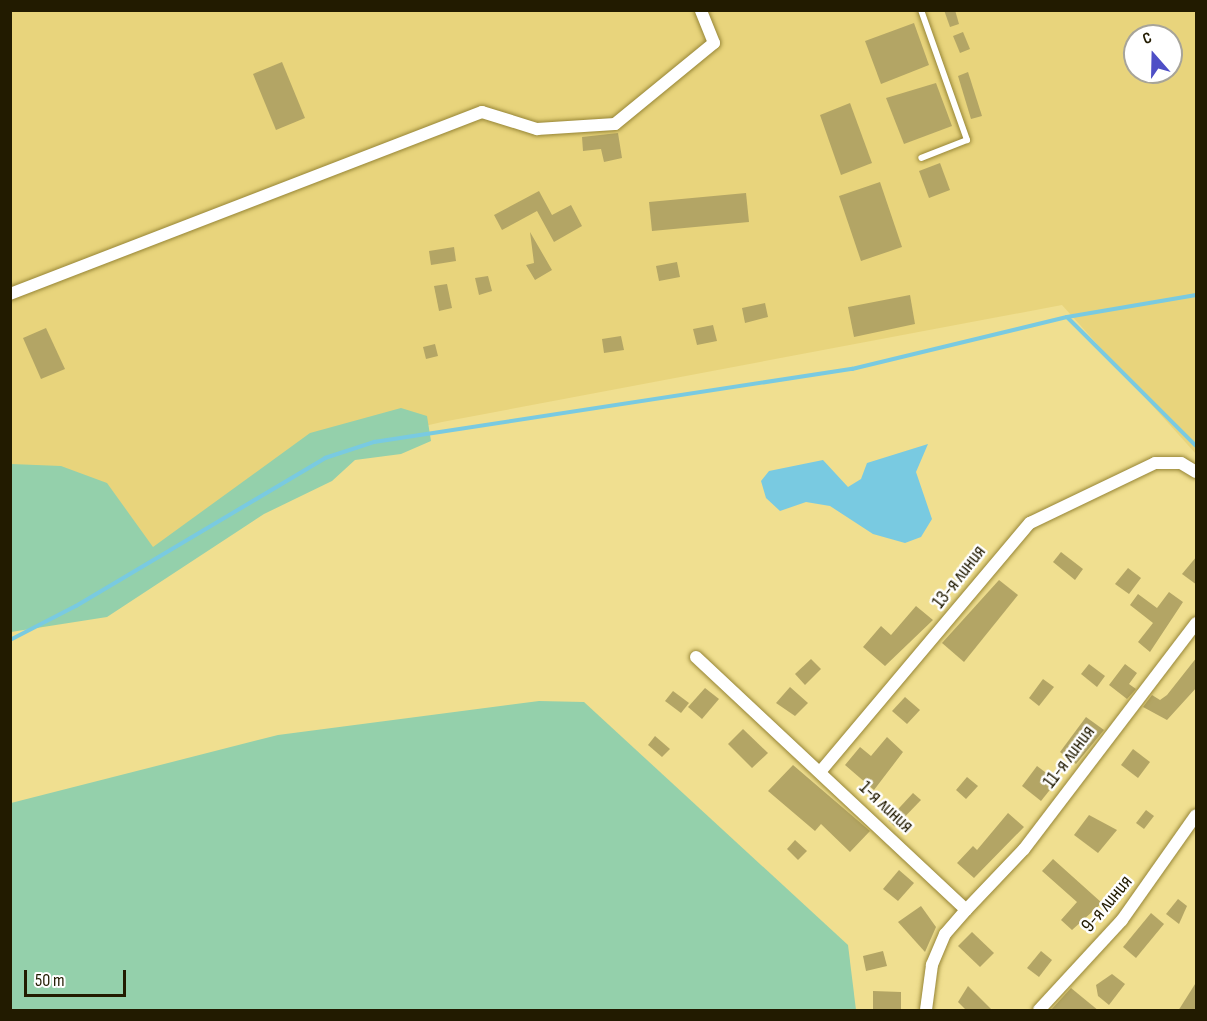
<!DOCTYPE html>
<html>
<head>
<meta charset="utf-8">
<style>
	body { margin:0 }
	#map { position:relative; width:1207px; height:1021px; overflow:hidden; background:#f0df90; font-family:"Sofia Sans Condensed",sans-serif }
	div>[style] { position:absolute }
	.built>* { inset:0; background:#e8d47c }
	.green>* { inset:0; background:#94d0ab }
	.water>* { inset:0; background:#79cae1 }
	.stream>* { height:4px; margin:-2px; padding:0 2px; transform-origin:2px; border-radius:2px; background:#79cae1 }
	.building>* { inset:0; background:#b3a565 }
	.roads { filter:drop-shadow(0 0 2px #968536) drop-shadow(0 0 2px #968536) }
	.lane>* { height:6px; margin:-3px; padding:0 3px; transform-origin:3px; border-radius:3px; background:#fff }
	.street>* { height:12px; margin:-6px; padding:0 6px; transform-origin:6px; border-radius:6px; background:#fff }
	span { translate:-50% -50%; white-space:nowrap; text-align:center; line-height:1.15; -webkit-text-stroke:5px #fff; paint-order:stroke }
	.street-label { font-size:20px; color:#221b00 }
	.frame { position:absolute; inset:0; border:12px solid #221b00; pointer-events:none }
	.north { position:absolute; left:1123px; top:24px; width:60px; height:60px; box-sizing:border-box; background:#fff; border:2px solid #a7a499; border-radius:50%; rotate:340deg; font-size:16px; font-weight:700; line-height:24px; text-align:center; color:#221b00 }
	.north::after { content:''; display:block; margin:auto; width:21px; height:27px; background:#4e4fc6; clip-path:polygon(50% 0,100% 100%,50% 72%,0 100%) }
	.scale { position:absolute; left:24px; top:970px; width:102px; height:27px; box-sizing:border-box; border:3px solid #221b00; border-top:0; padding-left:8px; font-size:18px; line-height:21px; white-space:nowrap; color:#221b00; -webkit-text-stroke:4px #fff; paint-order:stroke }
</style>
</head>
<body>
<div id="map">
	<div class="built">
		<div style="clip-path:polygon(evenodd,11px 11px,1196px 11px,1196px 454px,1062px 305px,442px 422px,312px 452px,92px 594px,11px 599px,11px 11px,1135px 36px,1171px 36px,1171px 72px,1135px 72px,1135px 36px)"></div>
	</div>
	<div class="green">
		<div style="clip-path:polygon(401px 408px,427px 416px,431px 441px,401px 454px,355px 460px,332px 481px,264px 514px,107px 617px,11px 632px,11px 464px,61px 466px,107px 483px,153px 547px,310px 433px)"></div>
		<div style="clip-path:polygon(539px 701px,584px 702px,848px 945px,856px 1010px,11px 1010px,11px 803px,278px 735px)"></div>
	</div>
	<div class="water">
		<div style="clip-path:polygon(928px 444px,916px 472px,932px 519px,921px 537px,905px 543px,873px 534px,830px 506px,806px 502px,780px 511px,766px 498px,761px 481px,769px 471px,823px 460px,848px 487px,861px 479px,867px 463px)"></div>
	</div>
	<div class="stream">
		<div style="left:1067px;top:317px;width:182px;rotate:45deg"></div>
		<div style="left:10px;top:640px;width:74px;rotate:-27.3deg"></div>
		<div style="left:76px;top:606px;width:290px;rotate:-30.7deg"></div>
		<div style="left:325px;top:458px;width:52px;rotate:-18.1deg"></div>
		<div style="left:374px;top:442px;width:484px;rotate:-8.7deg"></div>
		<div style="left:852px;top:369px;width:221px;rotate:-13.6deg"></div>
		<div style="left:1067px;top:317px;width:131px;rotate:-9.7deg"></div>
	</div>
	<div class="building">
		<div style="clip-path:polygon(944px 10px,955px 10px,959px 24px,950px 27px)"></div>
		<div style="clip-path:polygon(914px 23px,929px 65px,881px 84px,865px 41px)"></div>
		<div style="clip-path:polygon(963px 32px,970px 49px,960px 53px,953px 36px)"></div>
		<div style="clip-path:polygon(282px 62px,305px 118px,276px 130px,253px 74px)"></div>
		<div style="clip-path:polygon(968px 72px,982px 116px,971px 119px,958px 76px)"></div>
		<div style="clip-path:polygon(936px 83px,952px 126px,904px 144px,886px 98px)"></div>
		<div style="clip-path:polygon(850px 103px,872px 163px,841px 175px,820px 115px)"></div>
		<div style="clip-path:polygon(618px 133px,622px 158px,604px 162px,601px 149px,583px 151px,582px 137px)"></div>
		<div style="clip-path:polygon(940px 163px,950px 190px,929px 198px,919px 171px)"></div>
		<div style="clip-path:polygon(880px 182px,902px 247px,861px 261px,839px 196px)"></div>
		<div style="clip-path:polygon(539px 191px,552px 215px,571px 205px,582px 226px,554px 242px,537px 211px,502px 230px,494px 215px)"></div>
		<div style="clip-path:polygon(746px 193px,749px 222px,652px 231px,649px 202px)"></div>
		<div style="clip-path:polygon(530px 232px,552px 270px,535px 280px,526px 265px,534px 263px)"></div>
		<div style="clip-path:polygon(454px 247px,456px 261px,431px 265px,429px 251px)"></div>
		<div style="clip-path:polygon(677px 262px,680px 277px,659px 281px,656px 266px)"></div>
		<div style="clip-path:polygon(488px 276px,492px 291px,479px 295px,475px 278px)"></div>
		<div style="clip-path:polygon(447px 284px,452px 308px,439px 311px,434px 286px)"></div>
		<div style="clip-path:polygon(910px 295px,915px 324px,854px 337px,848px 307px)"></div>
		<div style="clip-path:polygon(765px 303px,768px 317px,745px 323px,742px 308px)"></div>
		<div style="clip-path:polygon(713px 325px,717px 341px,697px 345px,693px 329px)"></div>
		<div style="clip-path:polygon(46px 328px,65px 369px,41px 379px,23px 338px)"></div>
		<div style="clip-path:polygon(621px 336px,624px 350px,604px 353px,602px 339px)"></div>
		<div style="clip-path:polygon(435px 344px,438px 356px,426px 359px,423px 347px)"></div>
		<div style="clip-path:polygon(1061px 552px,1083px 569px,1075px 580px,1053px 562px)"></div>
		<div style="clip-path:polygon(1197px 556px,1197px 585px,1182px 574px)"></div>
		<div style="clip-path:polygon(1128px 568px,1141px 578px,1129px 594px,1115px 584px)"></div>
		<div style="clip-path:polygon(999px 580px,1018px 595px,964px 662px,942px 643px)"></div>
		<div style="clip-path:polygon(1169px 592px,1183px 602px,1150px 652px,1138px 642px,1153px 623px,1130px 605px,1138px 594px,1157px 608px)"></div>
		<div style="clip-path:polygon(916px 606px,933px 620px,885px 666px,863px 647px,881px 626px,891px 635px)"></div>
		<div style="clip-path:polygon(1197px 657px,1197px 687px,1167px 720px,1143px 707px,1152px 695px,1160px 700px,1167px 695px)"></div>
		<div style="clip-path:polygon(811px 659px,821px 669px,805px 685px,795px 674px)"></div>
		<div style="clip-path:polygon(1089px 664px,1105px 676px,1097px 687px,1081px 674px)"></div>
		<div style="clip-path:polygon(1125px 664px,1137px 673px,1129px 684px,1136px 689px,1127px 699px,1109px 685px)"></div>
		<div style="clip-path:polygon(1043px 679px,1054px 687px,1039px 706px,1029px 698px)"></div>
		<div style="clip-path:polygon(790px 687px,808px 703px,795px 716px,776px 703px)"></div>
		<div style="clip-path:polygon(705px 688px,719px 699px,702px 719px,688px 707px)"></div>
		<div style="clip-path:polygon(673px 691px,689px 703px,681px 713px,665px 701px)"></div>
		<div style="clip-path:polygon(905px 697px,920px 710px,907px 724px,892px 711px)"></div>
		<div style="clip-path:polygon(1086px 717px,1104px 730px,1076px 764px,1060px 752px)"></div>
		<div style="clip-path:polygon(743px 729px,768px 753px,752px 768px,728px 744px)"></div>
		<div style="clip-path:polygon(655px 736px,670px 749px,662px 757px,648px 745px)"></div>
		<div style="clip-path:polygon(887px 737px,903px 752px,874px 790px,845px 765px,860px 747px,871px 756px)"></div>
		<div style="clip-path:polygon(1133px 749px,1150px 762px,1138px 778px,1121px 765px)"></div>
		<div style="clip-path:polygon(793px 765px,870px 831px,850px 852px,821px 824px,815px 831px,768px 791px)"></div>
		<div style="clip-path:polygon(1037px 766px,1057px 781px,1041px 801px,1022px 786px)"></div>
		<div style="clip-path:polygon(967px 777px,978px 786px,966px 799px,956px 790px)"></div>
		<div style="clip-path:polygon(913px 793px,921px 800px,895px 827px,888px 820px)"></div>
		<div style="clip-path:polygon(1146px 810px,1154px 816px,1144px 829px,1136px 823px)"></div>
		<div style="clip-path:polygon(1008px 813px,1024px 827px,974px 878px,957px 863px,973px 846px,977px 850px)"></div>
		<div style="clip-path:polygon(1089px 815px,1117px 830px,1098px 853px,1074px 835px)"></div>
		<div style="clip-path:polygon(795px 840px,807px 851px,798px 860px,787px 849px)"></div>
		<div style="clip-path:polygon(1053px 859px,1102px 903px,1072px 930px,1061px 920px,1077px 902px,1042px 871px)"></div>
		<div style="clip-path:polygon(899px 870px,914px 883px,898px 901px,883px 889px)"></div>
		<div style="clip-path:polygon(1178px 899px,1187px 906px,1179px 924px,1166px 914px)"></div>
		<div style="clip-path:polygon(921px 906px,936px 927px,925px 952px,898px 922px)"></div>
		<div style="clip-path:polygon(1151px 913px,1164px 924px,1136px 958px,1123px 947px)"></div>
		<div style="clip-path:polygon(972px 932px,994px 953px,980px 967px,958px 946px)"></div>
		<div style="clip-path:polygon(883px 951px,887px 966px,866px 971px,863px 956px)"></div>
		<div style="clip-path:polygon(1041px 951px,1052px 960px,1039px 977px,1027px 968px)"></div>
		<div style="clip-path:polygon(1112px 974px,1125px 984px,1109px 1005px,1098px 996px,1096px 985px)"></div>
		<div style="clip-path:polygon(1197px 981px,1197px 1011px,1178px 1011px)"></div>
		<div style="clip-path:polygon(968px 986px,993px 1011px,967px 1011px,958px 1002px)"></div>
		<div style="clip-path:polygon(1071px 988px,1099px 1011px,1050px 1011px)"></div>
		<div style="clip-path:polygon(873px 991px,901px 992px,901px 1011px,873px 1011px)"></div>
	</div>
	<div class="roads">
		<div class="lane">
			<div style="left:921px;top:10px;width:138px;rotate:70.5deg"></div>
			<div style="left:967px;top:140px;width:49px;rotate:158.6deg"></div>
		</div>
		<div class="street">
			<div style="left:10px;top:294px;width:506px;rotate:-21.09deg"></div>
			<div style="left:482px;top:112px;width:58px;rotate:17.2deg"></div>
			<div style="left:537px;top:129px;width:78px;rotate:-3.7deg"></div>
			<div style="left:615px;top:124px;width:128px;rotate:-39.3deg"></div>
			<div style="left:714px;top:43px;width:35px;rotate:-112deg"></div>
			<div style="left:696px;top:657px;width:370px;rotate:43.1deg"></div>
			<div style="left:966px;top:910px;width:32px;rotate:131deg"></div>
			<div style="left:945px;top:934px;width:34px;rotate:113deg"></div>
			<div style="left:932px;top:965px;width:45px;rotate:97.6deg"></div>
			<div style="left:820px;top:772px;width:326px;rotate:-49.9deg"></div>
			<div style="left:1030px;top:523px;width:139px;rotate:-25.6deg"></div>
			<div style="left:1155px;top:463px;width:26px"></div>
			<div style="left:1181px;top:463px;width:17px;rotate:31deg"></div>
			<div style="left:966px;top:910px;width:84px;rotate:-46.4deg"></div>
			<div style="left:1024px;top:849px;width:284px;rotate:-52.7deg"></div>
			<div style="left:1039px;top:1010px;width:122px;rotate:-47.3deg"></div>
			<div style="left:1122px;top:920px;width:128px;rotate:-54.8deg"></div>
		</div>
	</div>
	<div class="street-label">
		<span style="left:959px;top:577px;rotate:-52deg">13-я линия</span>
		<span style="left:1069px;top:757px;rotate:-53deg">11-я линия</span>
		<span style="left:886px;top:807px;rotate:43deg">1-я линия</span>
		<span style="left:1107px;top:904px;rotate:-50deg">9-я линия</span>
	</div>
	<div class="frame"></div>
	<div class="north">С</div>
	<div class="scale">50 m</div>
</div>
</body>
</html>
